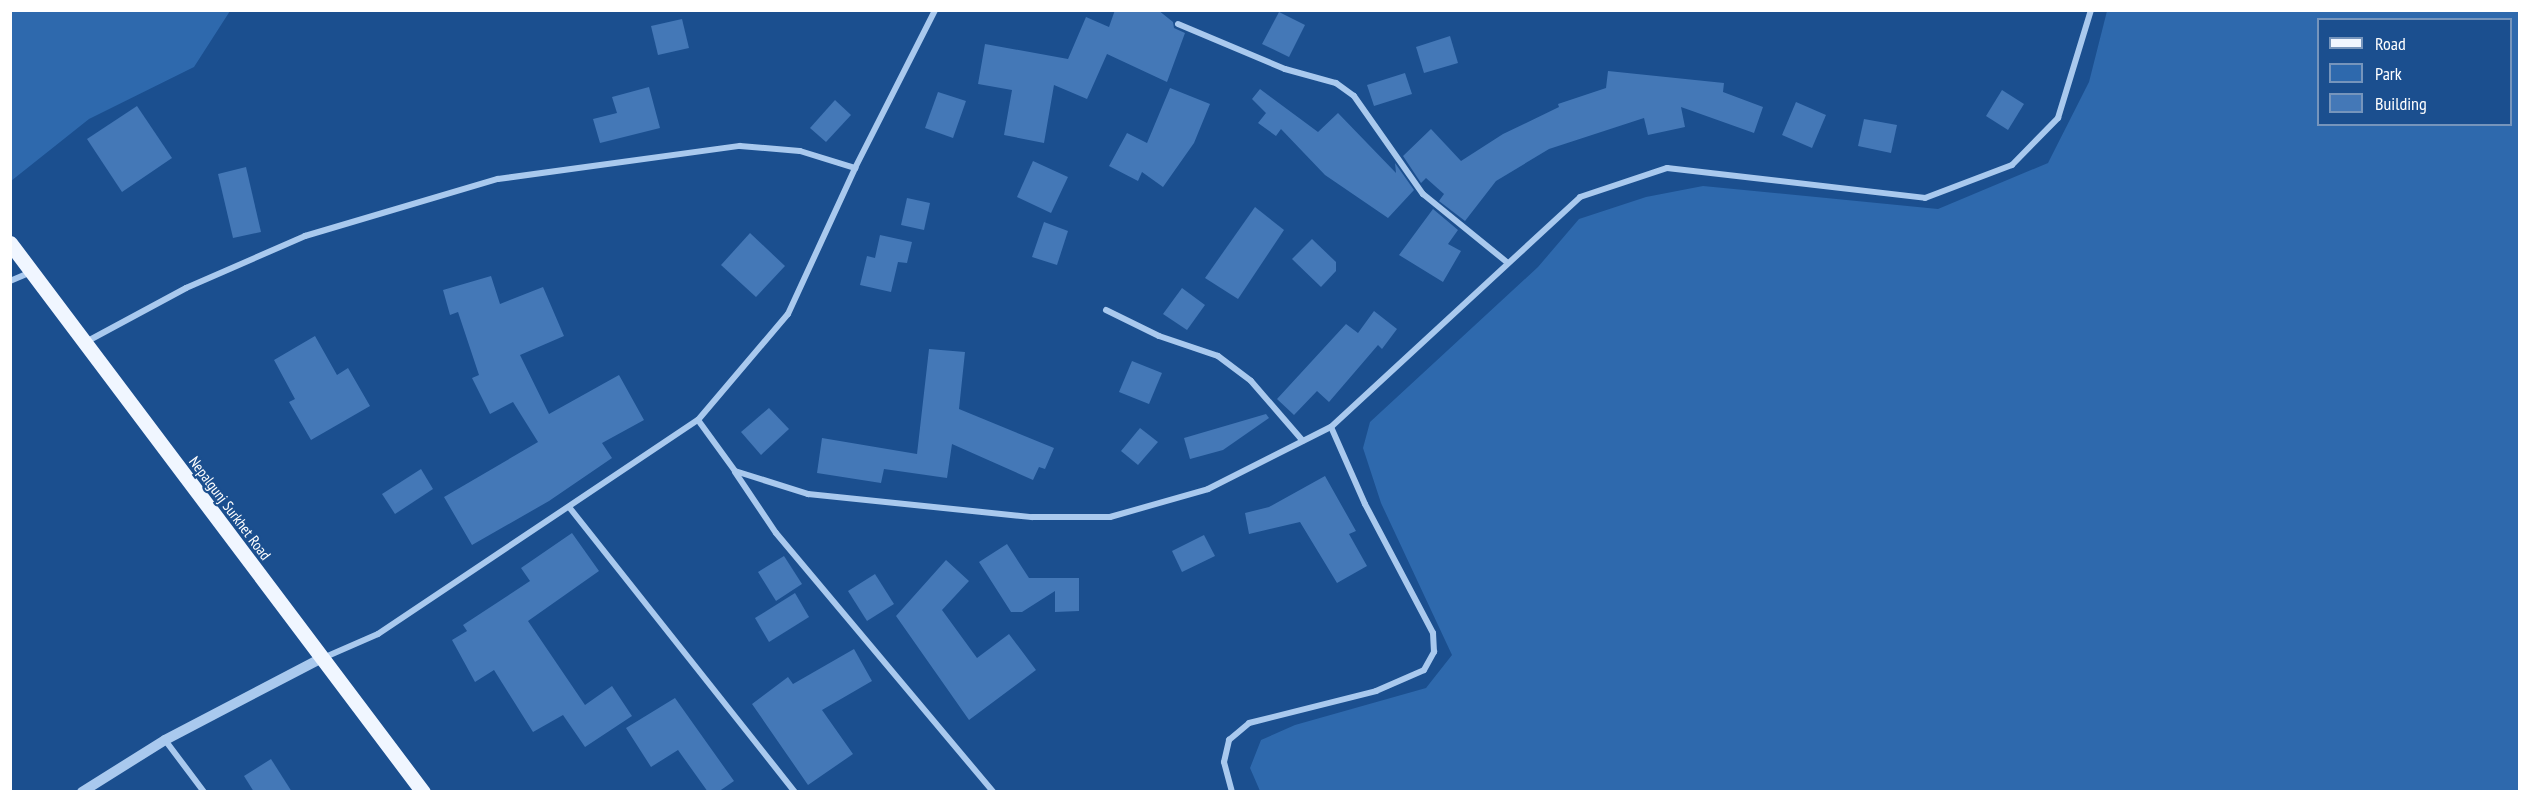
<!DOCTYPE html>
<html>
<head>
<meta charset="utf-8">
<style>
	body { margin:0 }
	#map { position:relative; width:2530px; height:802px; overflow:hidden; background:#1b4f8f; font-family:"PT Sans Narrow",sans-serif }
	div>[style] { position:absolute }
	.green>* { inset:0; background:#2e69ad }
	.building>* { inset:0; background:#4478b7 }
	.minor>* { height:6px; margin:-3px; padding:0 3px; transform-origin:3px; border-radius:3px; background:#a9c9ee }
	.tertiary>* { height:10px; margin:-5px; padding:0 5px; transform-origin:5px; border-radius:5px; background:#a9c9ee }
	.primary>* { height:15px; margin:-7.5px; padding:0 7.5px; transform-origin:7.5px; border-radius:7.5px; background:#f0f6ff }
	span { translate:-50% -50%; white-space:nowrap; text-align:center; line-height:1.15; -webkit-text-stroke:4.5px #1b4f8f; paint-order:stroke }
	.street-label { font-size:15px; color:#fff }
	.frame { position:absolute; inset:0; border:12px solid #fff; pointer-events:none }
	.legend { position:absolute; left:2317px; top:18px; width:195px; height:108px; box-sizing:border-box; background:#1b4f8f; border:2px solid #7695bc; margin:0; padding:8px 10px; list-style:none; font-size:18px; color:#fff }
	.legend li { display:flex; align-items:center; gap:12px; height:30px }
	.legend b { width:30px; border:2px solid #7695bc }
</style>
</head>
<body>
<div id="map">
	<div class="green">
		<div style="clip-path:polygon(11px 10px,230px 10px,230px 11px,194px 67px,89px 119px,11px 181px)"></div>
		<div style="clip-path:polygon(evenodd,2107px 11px,2519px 11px,2519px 791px,1260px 791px,1250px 768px,1261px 740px,1295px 725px,1426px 688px,1452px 655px,1381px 503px,1363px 448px,1370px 422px,1538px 267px,1579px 219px,1646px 197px,1703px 186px,1938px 209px,2048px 163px,2089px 82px,2107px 11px,2318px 20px,2510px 20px,2510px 124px,2318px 124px,2318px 20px)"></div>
	</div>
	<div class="building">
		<div style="clip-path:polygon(1115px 10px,1158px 10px,1173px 22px,1174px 28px,1185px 33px,1167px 82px,1107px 54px,1087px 99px,1054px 85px,1044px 143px,1004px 135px,1012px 90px,978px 84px,985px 44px,1068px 59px,1086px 17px,1109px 27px)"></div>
		<div style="clip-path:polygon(1279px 12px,1305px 25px,1289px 57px,1262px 44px)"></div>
		<div style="clip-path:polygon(682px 19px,689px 48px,658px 55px,651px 26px)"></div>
		<div style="clip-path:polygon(1450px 36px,1458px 63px,1424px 73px,1416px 47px)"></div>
		<div style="clip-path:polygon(1608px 71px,1724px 83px,1723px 92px,1763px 107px,1754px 133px,1681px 107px,1685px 127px,1648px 135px,1644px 118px,1549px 149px,1496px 181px,1465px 221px,1439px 201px,1444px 194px,1426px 178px,1421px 183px,1403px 156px,1431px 129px,1461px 161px,1503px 134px,1559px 107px,1558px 104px,1606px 88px)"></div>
		<div style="clip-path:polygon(1405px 73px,1412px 94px,1374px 106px,1367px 85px)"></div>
		<div style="clip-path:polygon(649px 87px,660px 128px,600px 143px,593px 119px,617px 113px,612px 97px)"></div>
		<div style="clip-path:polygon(1170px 88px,1210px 104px,1194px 143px,1163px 187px,1142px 172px,1138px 181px,1109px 166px,1127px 133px,1147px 143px)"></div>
		<div style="clip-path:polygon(1260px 89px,1318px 132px,1338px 113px,1396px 173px,1395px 163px,1414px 190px,1388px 218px,1325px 175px,1281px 129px,1276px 136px,1258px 123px,1266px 113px,1252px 99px)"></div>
		<div style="clip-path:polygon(2002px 90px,2024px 104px,2008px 130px,1986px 116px)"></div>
		<div style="clip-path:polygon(938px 92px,966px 101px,953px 138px,925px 128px)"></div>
		<div style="clip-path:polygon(835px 100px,851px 115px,826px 142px,810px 128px)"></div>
		<div style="clip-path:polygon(1796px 102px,1826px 115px,1812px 148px,1782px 135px)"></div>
		<div style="clip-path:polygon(137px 106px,172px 158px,122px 192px,87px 139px)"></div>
		<div style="clip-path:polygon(1864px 119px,1897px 125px,1891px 153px,1858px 146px)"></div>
		<div style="clip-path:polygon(1033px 161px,1068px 177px,1051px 213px,1017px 197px)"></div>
		<div style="clip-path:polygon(246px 167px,261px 232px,233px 238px,218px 174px)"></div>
		<div style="clip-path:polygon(907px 198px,930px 203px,924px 230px,901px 225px)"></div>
		<div style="clip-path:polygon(1255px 207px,1284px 230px,1238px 299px,1205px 278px)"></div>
		<div style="clip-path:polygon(1433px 209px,1458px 230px,1448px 244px,1461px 251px,1443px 282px,1399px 255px)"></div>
		<div style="clip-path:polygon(1044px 222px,1068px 231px,1057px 265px,1032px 257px)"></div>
		<div style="clip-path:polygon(750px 233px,785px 266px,756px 297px,721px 265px)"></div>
		<div style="clip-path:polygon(880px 235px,912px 242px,907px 263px,898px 262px,891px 292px,860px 285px,867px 256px,875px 258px)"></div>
		<div style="clip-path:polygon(1312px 239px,1336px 262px,1336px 271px,1321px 287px,1292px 259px)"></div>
		<div style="clip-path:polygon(491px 276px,500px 304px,543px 287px,564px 336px,520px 355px,549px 414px,619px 375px,644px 420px,602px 443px,612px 458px,549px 501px,472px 545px,444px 497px,538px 442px,513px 402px,490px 414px,472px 378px,479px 375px,458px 312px,450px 315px,443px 290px)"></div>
		<div style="clip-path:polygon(1182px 288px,1205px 305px,1187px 330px,1163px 314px)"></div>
		<div style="clip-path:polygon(1374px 311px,1397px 329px,1382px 349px,1378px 345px,1329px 402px,1317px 391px,1294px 415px,1277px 399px,1346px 324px,1358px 333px)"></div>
		<div style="clip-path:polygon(315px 336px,337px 375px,348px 368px,370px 406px,311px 440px,289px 402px,295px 399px,274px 360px)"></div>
		<div style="clip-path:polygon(929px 349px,965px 352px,959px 409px,1054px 448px,1045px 469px,1039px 467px,1033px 480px,952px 444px,947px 478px,884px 469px,881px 483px,817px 473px,822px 438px,917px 454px)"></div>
		<div style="clip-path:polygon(1132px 361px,1162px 373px,1149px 404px,1119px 392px)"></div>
		<div style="clip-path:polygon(769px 408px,789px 429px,761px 455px,741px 432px)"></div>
		<div style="clip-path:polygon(1266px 414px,1269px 418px,1223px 450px,1190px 459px,1184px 438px)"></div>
		<div style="clip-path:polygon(1140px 428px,1158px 442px,1138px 465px,1121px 451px)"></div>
		<div style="clip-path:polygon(421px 469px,433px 489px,395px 514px,382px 494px)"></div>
		<div style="clip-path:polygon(1325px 476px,1356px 531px,1349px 534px,1367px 566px,1337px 583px,1300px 522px,1249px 534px,1245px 513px,1269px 507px)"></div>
		<div style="clip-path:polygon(572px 533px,599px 571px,528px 621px,585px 705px,612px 686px,632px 716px,585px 747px,563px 715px,533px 732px,494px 670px,475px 682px,452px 640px,467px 631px,463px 625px,530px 581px,521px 568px)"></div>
		<div style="clip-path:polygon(1204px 535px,1215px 556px,1182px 572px,1172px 551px)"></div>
		<div style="clip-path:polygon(1007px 544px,1029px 578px,1079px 578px,1079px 611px,1055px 612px,1055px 591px,1022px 612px,1011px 612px,979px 562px)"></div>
		<div style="clip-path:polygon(784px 556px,802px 584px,776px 601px,758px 572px)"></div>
		<div style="clip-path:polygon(946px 560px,969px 581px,942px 610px,977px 658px,1009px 634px,1036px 670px,969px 720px,896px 616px)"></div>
		<div style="clip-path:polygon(875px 574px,894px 604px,867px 621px,848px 591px)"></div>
		<div style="clip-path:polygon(795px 593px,809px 617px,769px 642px,755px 618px)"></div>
		<div style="clip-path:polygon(854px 649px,872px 681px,822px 710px,853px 754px,808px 785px,752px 704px,788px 677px,793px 684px)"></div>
		<div style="clip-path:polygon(675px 698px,734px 781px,718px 792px,708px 792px,678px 750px,651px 767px,626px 728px)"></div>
		<div style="clip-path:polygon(271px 759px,292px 792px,254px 792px,244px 776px)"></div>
	</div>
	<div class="minor">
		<div style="left:1178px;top:24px;width:116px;rotate:22.8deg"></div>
		<div style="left:1285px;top:69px;width:53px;rotate:15.4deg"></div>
		<div style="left:1336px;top:83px;width:22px;rotate:36deg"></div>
		<div style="left:1354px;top:96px;width:120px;rotate:54.9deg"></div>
		<div style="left:1423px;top:194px;width:109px;rotate:39.1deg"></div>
		<div style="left:10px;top:281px;width:23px;rotate:-23deg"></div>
		<div style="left:1106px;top:310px;width:59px;rotate:26.1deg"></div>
		<div style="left:1159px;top:336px;width:62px;rotate:18.7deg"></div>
		<div style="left:1218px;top:356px;width:41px;rotate:37.1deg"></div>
		<div style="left:1251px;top:381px;width:79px;rotate:49.1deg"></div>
		<div style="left:84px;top:343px;width:116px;rotate:-28.3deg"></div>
		<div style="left:186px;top:288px;width:130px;rotate:-23.6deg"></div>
		<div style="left:305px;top:236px;width:201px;rotate:-16.5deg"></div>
		<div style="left:498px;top:179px;width:244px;rotate:-7.8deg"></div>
		<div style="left:740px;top:146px;width:60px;rotate:4.8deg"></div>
		<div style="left:800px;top:151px;width:58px;rotate:17.2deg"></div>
		<div style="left:698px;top:420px;width:63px;rotate:54deg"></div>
		<div style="left:735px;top:471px;width:77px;rotate:17.5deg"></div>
		<div style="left:808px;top:494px;width:225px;rotate:5.9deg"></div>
		<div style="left:1032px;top:517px;width:78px"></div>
		<div style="left:1110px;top:517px;width:102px;rotate:-15.9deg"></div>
		<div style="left:1208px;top:489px;width:138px;rotate:-26.8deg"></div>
		<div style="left:1331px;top:427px;width:339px;rotate:-42.7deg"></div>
		<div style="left:1580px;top:197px;width:92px;rotate:-18.4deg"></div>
		<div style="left:1667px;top:168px;width:260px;rotate:6.6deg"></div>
		<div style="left:1925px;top:198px;width:93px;rotate:-20.8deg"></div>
		<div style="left:2012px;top:165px;width:66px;rotate:-45.6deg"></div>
		<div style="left:2058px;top:118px;width:113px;rotate:-73deg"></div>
		<div style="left:735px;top:472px;width:73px;rotate:56.1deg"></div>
		<div style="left:776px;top:533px;width:338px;rotate:50deg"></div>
		<div style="left:569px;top:507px;width:364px;rotate:51.6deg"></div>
		<div style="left:323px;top:658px;width:60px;rotate:-23.6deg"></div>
		<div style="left:378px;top:634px;width:385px;rotate:-33.8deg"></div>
		<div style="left:698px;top:420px;width:139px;rotate:-49.7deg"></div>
		<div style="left:788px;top:314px;width:161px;rotate:-65.3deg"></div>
		<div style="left:855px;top:168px;width:177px;rotate:-63.1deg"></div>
		<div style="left:165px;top:740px;width:65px;rotate:53.1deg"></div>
		<div style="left:1232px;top:792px;width:31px;rotate:-105deg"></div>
		<div style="left:1224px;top:762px;width:23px;rotate:-77deg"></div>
		<div style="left:1229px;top:740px;width:26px;rotate:-40deg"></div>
		<div style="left:1249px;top:723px;width:131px;rotate:-14.1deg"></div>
		<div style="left:1376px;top:691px;width:52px;rotate:-23.6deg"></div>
		<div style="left:1424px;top:670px;width:21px;rotate:-61deg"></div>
		<div style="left:1434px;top:652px;width:19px;rotate:-93deg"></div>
		<div style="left:1433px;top:633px;width:146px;rotate:-117.8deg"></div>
		<div style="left:1365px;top:504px;width:84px;rotate:-113.8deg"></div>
	</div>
	<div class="tertiary">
		<div style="left:82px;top:792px;width:98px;rotate:-32.1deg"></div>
		<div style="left:165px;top:740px;width:177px;rotate:-27.6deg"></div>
	</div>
	<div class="primary">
		<div style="left:10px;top:243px;width:687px;rotate:53.05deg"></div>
	</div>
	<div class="street-label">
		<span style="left:230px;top:508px;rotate:53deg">Nepalgunj Surkhet Road</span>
	</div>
	<div class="frame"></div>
	<ul class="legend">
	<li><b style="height:8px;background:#f0f6ff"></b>Road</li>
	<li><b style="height:16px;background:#2e69ad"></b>Park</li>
	<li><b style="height:16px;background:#4478b7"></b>Building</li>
	</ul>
</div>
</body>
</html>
